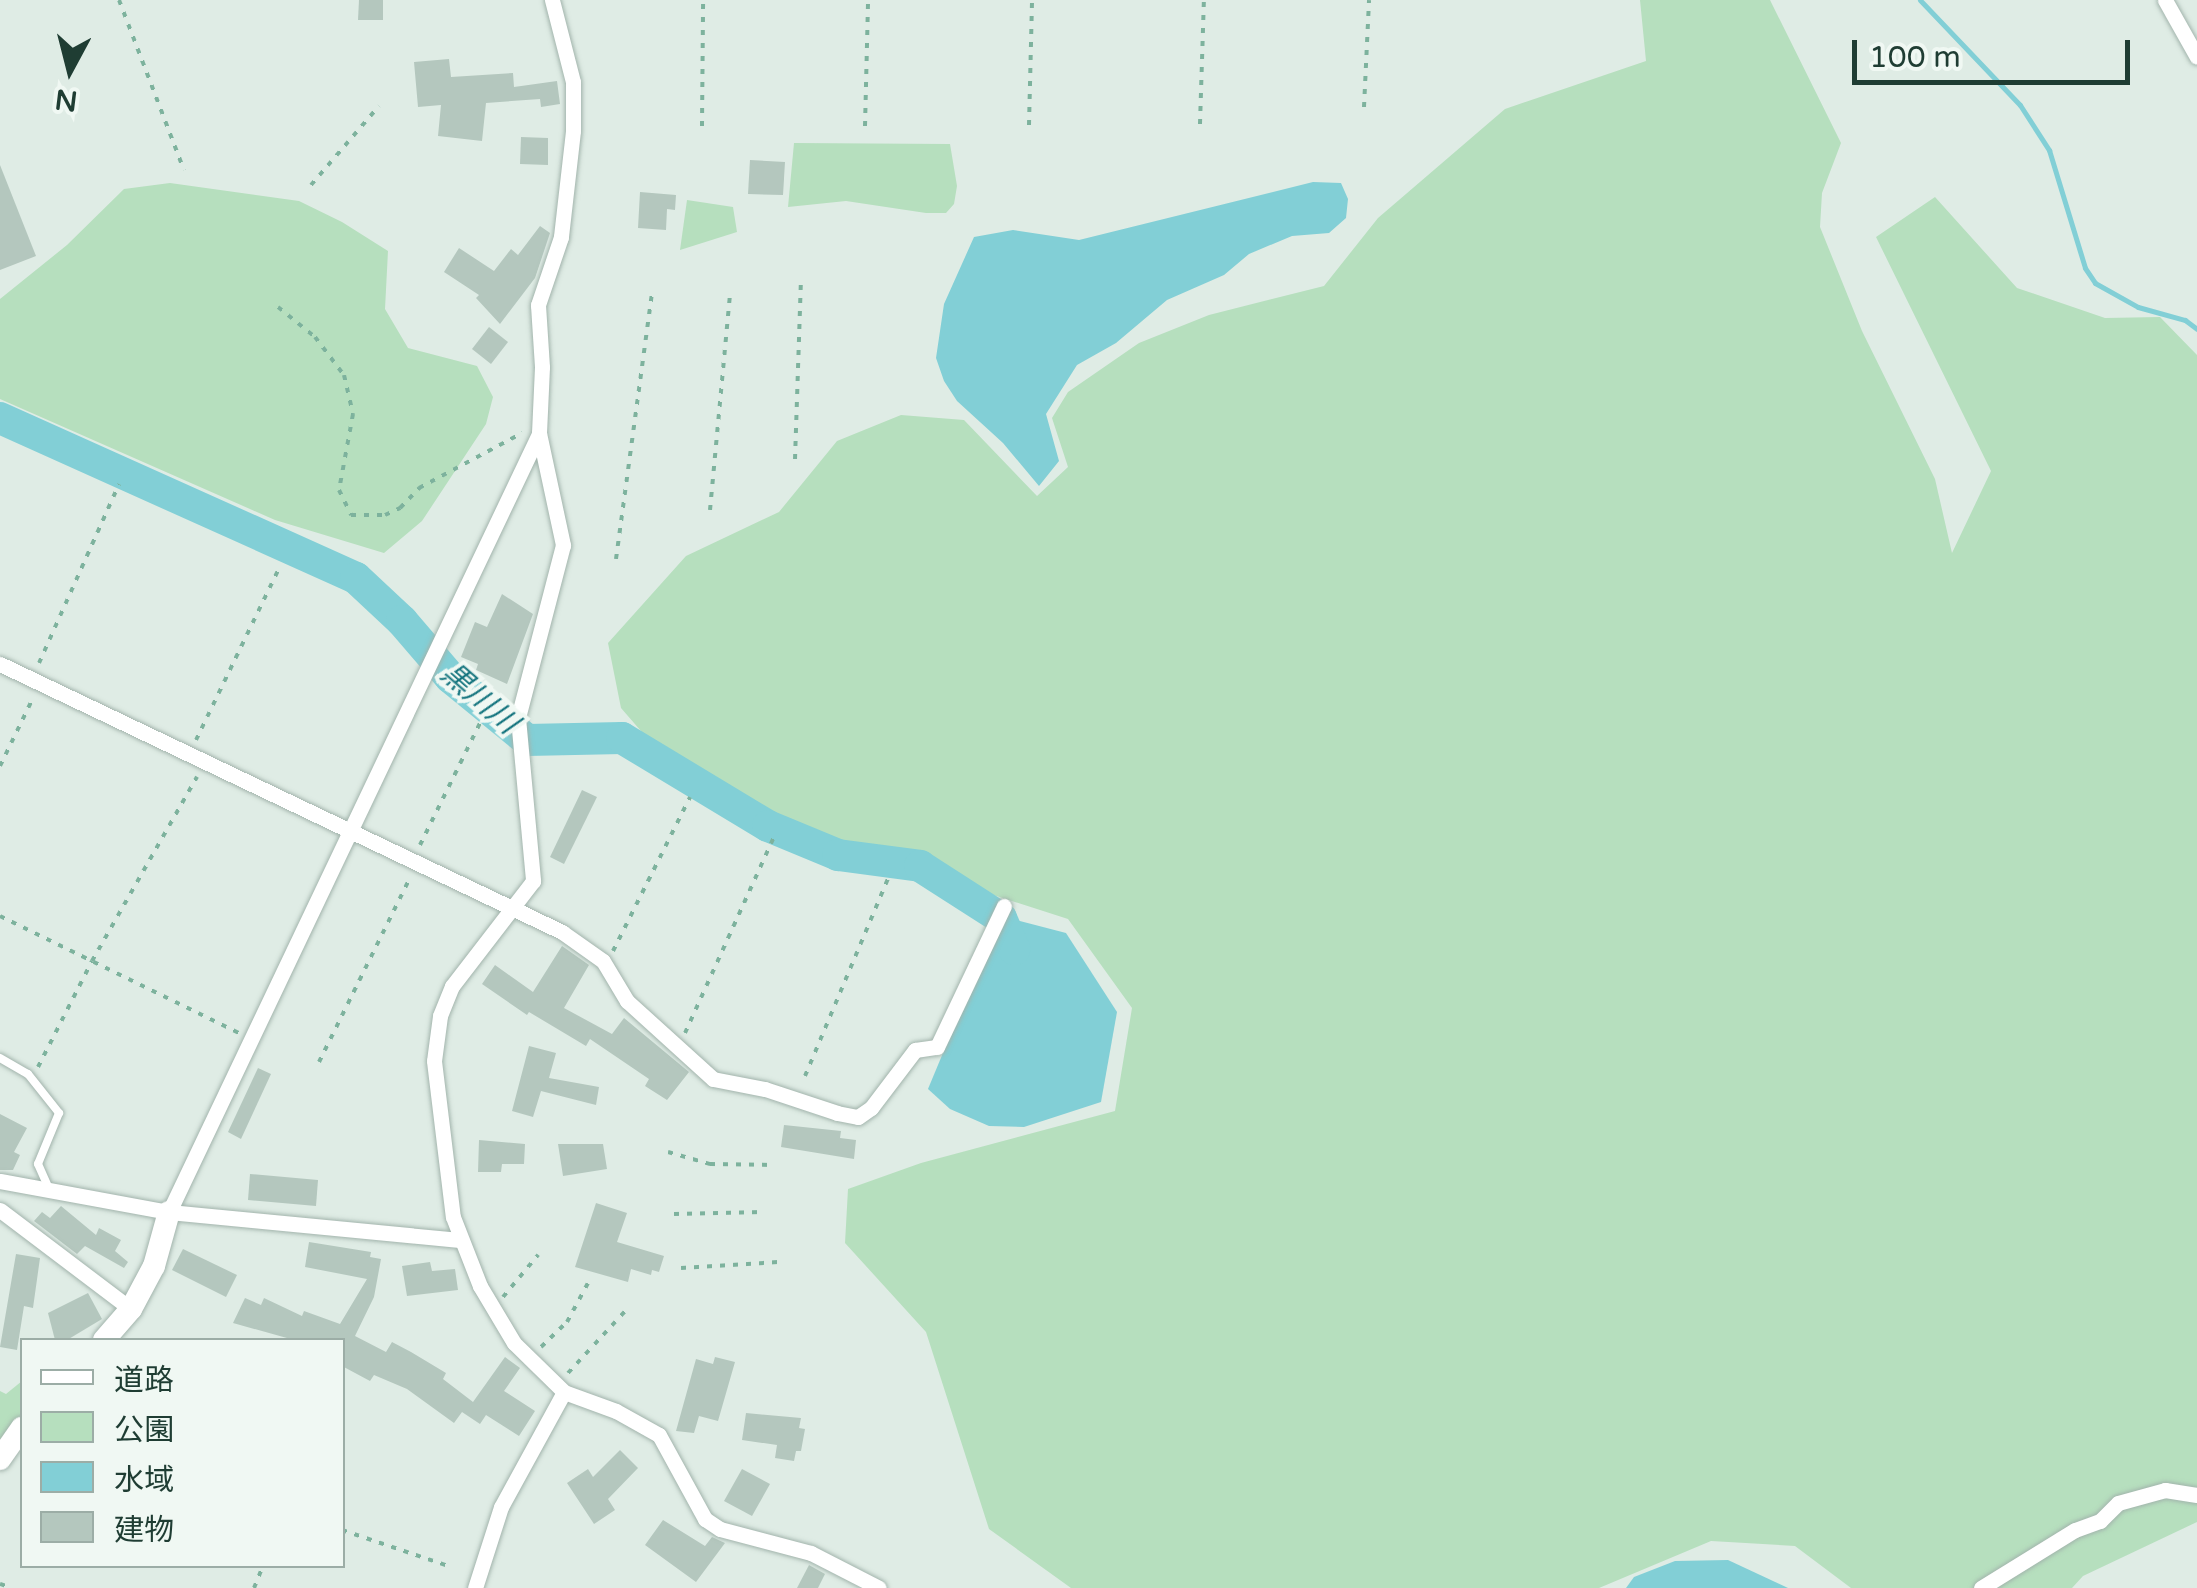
<!DOCTYPE html>
<html>
<head>
<meta charset="utf-8">
<style>
	body { margin:0 }
	#map { position:relative; width:2197px; height:1588px; overflow:hidden; background:#dfece5; font-family:"Varela Round","Noto Sans JP",sans-serif }
	div>[style] { position:absolute }
	.green>* { inset:0; background:#b6dfbe }
	.water>* { inset:0; background:#82cfd6 }
	.stream>* { height:5px; margin:-2.5px; padding:0 2.5px; transform-origin:2.5px; border-radius:2.5px; background:#82cfd6 }
	.river>* { height:32px; margin:-16px; padding:0 16px; transform-origin:16px; border-radius:16px; background:#82cfd6 }
	.building>* { inset:0; background:#b4c7be }
	.path>* { height:4px; margin-top:-2px; transform-origin:0; background:repeating-linear-gradient(90deg,#7db29d 0 5px,transparent 0 13px) }
	.roads { filter:drop-shadow(0 0 2px #a2b4ac) drop-shadow(0 0 2px #a2b4ac) }
	.lane>* { height:8px; margin:-4px; padding:0 4px; transform-origin:4px; border-radius:4px; background:#fff }
	.street>* { height:15px; margin:-7.5px; padding:0 7.5px; transform-origin:7.5px; border-radius:7.5px; background:#fff }
	.secondary>* { height:22px; margin:-11px; padding:0 11px; transform-origin:11px; border-radius:11px; background:#fff }
	span { translate:-50% -50%; white-space:nowrap; text-align:center; line-height:1.15; -webkit-text-stroke:8px #f0f8f3; paint-order:stroke }
	.water-label { font-size:30px; color:#14747e; font-style:italic }
	.legend { position:absolute; left:20px; top:1338px; width:325px; height:230px; box-sizing:border-box; background:#f0f8f3; border:2px solid #9cada6; margin:0; padding:12px 18px; list-style:none; font-size:30px; color:#1f3d33 }
	.legend li { display:flex; align-items:center; gap:20px; height:50px }
	.legend b { width:50px; border:2px solid #9cada6 }
	.north { position:absolute; left:20px; top:20px; width:100px; height:100px; -webkit-text-stroke:8px #f0f8f3; paint-order:stroke; rotate:187deg; font-size:28px; font-weight:700; line-height:40px; text-align:center; color:#1f3d33 }
	.north::after { content:''; display:block; margin:auto; width:35px; height:45px; background:#1f3d33; clip-path:polygon(50% 0,100% 100%,50% 72%,0 100%) }
	.scale { position:absolute; left:1852px; top:40px; width:278px; height:45px; box-sizing:border-box; border:5px solid #1f3d33; border-top:0; padding-left:12px; font-size:30px; line-height:35px; white-space:nowrap; color:#1f3d33; -webkit-text-stroke:8px #f0f8f3; paint-order:stroke }
</style>
</head>
<body>
<div id="map">
	<div class="green">
		<div style="clip-path:polygon(1640px 0,1770px 0,1841px 143px,1822px 193px,1820px 227px,1862px 331px,1935px 479px,1952px 553px,1991px 471px,1876px 237px,1935px 197px,2017px 288px,2105px 318px,2160px 317px,2197px 355px,2197px 1522px,2083px 1576px,2072px 1588px,1851px 1588px,1795px 1546px,1711px 1541px,1599px 1588px,1071px 1588px,989px 1529px,926px 1332px,845px 1243px,848px 1189px,921px 1163px,1115px 1111px,1132px 1008px,1068px 919px,987px 893px,929px 855px,851px 851px,667px 761px,621px 708px,608px 643px,686px 556px,779px 512px,837px 441px,901px 415px,964px 420px,1037px 496px,1068px 467px,1052px 418px,1068px 392px,1139px 343px,1209px 315px,1324px 286px,1378px 218px,1505px 109px,1646px 61px)"></div>
		<div style="clip-path:polygon(794px 143px,950px 144px,957px 186px,954px 204px,946px 213px,926px 213px,846px 201px,788px 207px)"></div>
		<div style="clip-path:polygon(170px 183px,299px 201px,342px 222px,388px 251px,385px 309px,408px 348px,477px 366px,493px 397px,486px 424px,422px 521px,384px 553px,275px 520px,0 399px,0 299px,67px 245px,124px 189px)"></div>
		<div style="clip-path:polygon(687px 200px,733px 207px,737px 232px,680px 250px)"></div>
		<div style="clip-path:polygon(22px 1381px,22px 1422px,0 1449px,0 1391px,6px 1394px)"></div>
	</div>
	<div class="water">
		<div style="clip-path:polygon(1313px 182px,1341px 183px,1348px 199px,1346px 218px,1329px 233px,1292px 236px,1249px 254px,1224px 275px,1167px 300px,1116px 343px,1077px 365px,1046px 414px,1059px 461px,1039px 486px,1003px 443px,957px 401px,944px 381px,936px 358px,944px 304px,974px 237px,1013px 230px,1079px 240px)"></div>
		<div style="clip-path:polygon(1000px 916px,1066px 933px,1117px 1012px,1101px 1102px,1024px 1127px,989px 1126px,950px 1109px,928px 1089px)"></div>
		<div style="clip-path:polygon(1728px 1560px,1788px 1588px,1626px 1588px,1634px 1577px,1675px 1561px)"></div>
	</div>
	<div class="stream">
		<div style="left:1920px;top:0;width:145px;rotate:46.4deg"></div>
		<div style="left:2020px;top:105px;width:54px;rotate:57.2deg"></div>
		<div style="left:2049px;top:150px;width:123px;rotate:73deg"></div>
		<div style="left:2085px;top:268px;width:18px;rotate:56deg"></div>
		<div style="left:2095px;top:283px;width:49px;rotate:29.2deg"></div>
		<div style="left:2138px;top:307px;width:49px;rotate:15.5deg"></div>
		<div style="left:2185px;top:320px;width:15px;rotate:37deg"></div>
	</div>
	<div class="river">
		<div style="left:0;top:418px;width:390px;rotate:24.2deg"></div>
		<div style="left:356px;top:578px;width:63px;rotate:43.1deg"></div>
		<div style="left:402px;top:621px;width:74px;rotate:49.4deg"></div>
		<div style="left:450px;top:677px;width:99px;rotate:39.3deg"></div>
		<div style="left:527px;top:740px;width:95px;rotate:-1.2deg"></div>
		<div style="left:622px;top:738px;width:170px;rotate:31.1deg"></div>
		<div style="left:768px;top:826px;width:76px;rotate:22.5deg"></div>
		<div style="left:838px;top:855px;width:83px;rotate:7.6deg"></div>
		<div style="left:920px;top:866px;width:96px;rotate:32.7deg"></div>
		<div style="left:1001px;top:918px;width:34px;rotate:67deg"></div>
	</div>
	<div class="building">
		<div style="clip-path:polygon(359px 0,383px 0,383px 20px,358px 20px)"></div>
		<div style="clip-path:polygon(449px 59px,451px 77px,513px 73px,514px 87px,557px 81px,560px 104px,541px 107px,540px 99px,486px 103px,482px 141px,438px 136px,441px 105px,418px 107px,414px 62px)"></div>
		<div style="clip-path:polygon(521px 137px,548px 138px,548px 165px,520px 164px)"></div>
		<div style="clip-path:polygon(750px 160px,785px 162px,783px 195px,748px 194px)"></div>
		<div style="clip-path:polygon(0 165px,36px 256px,0 270px)"></div>
		<div style="clip-path:polygon(640px 192px,676px 195px,675px 210px,667px 209px,666px 230px,638px 228px)"></div>
		<div style="clip-path:polygon(540px 226px,550px 233px,535px 278px,500px 324px,476px 298px,479px 295px,444px 272px,459px 248px,494px 271px,511px 249px,518px 255px)"></div>
		<div style="clip-path:polygon(489px 327px,508px 342px,491px 364px,472px 349px)"></div>
		<div style="clip-path:polygon(502px 594px,533px 614px,507px 684px,476px 670px,478px 664px,461px 657px,475px 622px,487px 627px)"></div>
		<div style="clip-path:polygon(582px 790px,597px 797px,564px 864px,550px 857px)"></div>
		<div style="clip-path:polygon(562px 946px,589px 965px,564px 1008px,612px 1034px,624px 1018px,689px 1072px,667px 1100px,645px 1086px,649px 1079px,590px 1039px,586px 1046px,529px 1012px,527px 1015px,482px 984px,495px 965px,533px 992px)"></div>
		<div style="clip-path:polygon(529px 1046px,556px 1053px,549px 1078px,599px 1087px,596px 1105px,541px 1091px,533px 1117px,512px 1111px)"></div>
		<div style="clip-path:polygon(258px 1068px,271px 1074px,241px 1139px,228px 1132px)"></div>
		<div style="clip-path:polygon(0 1114px,27px 1128px,14px 1152px,20px 1155px,13px 1170px,0 1170px)"></div>
		<div style="clip-path:polygon(784px 1125px,841px 1131px,840px 1138px,856px 1140px,854px 1159px,781px 1147px)"></div>
		<div style="clip-path:polygon(479px 1140px,525px 1144px,524px 1164px,502px 1164px,501px 1172px,478px 1172px)"></div>
		<div style="clip-path:polygon(558px 1144px,603px 1144px,607px 1169px,563px 1176px)"></div>
		<div style="clip-path:polygon(250px 1174px,318px 1180px,316px 1206px,248px 1200px)"></div>
		<div style="clip-path:polygon(596px 1203px,627px 1213px,617px 1242px,664px 1256px,659px 1272px,652px 1270px,651px 1275px,631px 1269px,628px 1282px,575px 1267px)"></div>
		<div style="clip-path:polygon(61px 1206px,96px 1235px,99px 1228px,121px 1240px,115px 1251px,128px 1262px,124px 1268px,85px 1246px,77px 1254px,34px 1221px,42px 1212px,50px 1218px)"></div>
		<div style="clip-path:polygon(309px 1242px,371px 1252px,370px 1257px,381px 1259px,374px 1297px,355px 1336px,386px 1352px,392px 1342px,411px 1352px,446px 1373px,443px 1379px,473px 1402px,505px 1357px,520px 1368px,504px 1391px,535px 1411px,519px 1436px,486px 1415px,480px 1424px,462px 1412px,454px 1423px,407px 1389px,374px 1375px,370px 1381px,342px 1366px,342px 1340px,294px 1340px,233px 1323px,245px 1298px,261px 1305px,264px 1298px,302px 1316px,304px 1311px,340px 1324px,367px 1279px,305px 1267px)"></div>
		<div style="clip-path:polygon(183px 1249px,237px 1275px,226px 1297px,172px 1270px)"></div>
		<div style="clip-path:polygon(16px 1254px,40px 1258px,33px 1308px,24px 1306px,17px 1350px,0 1347px)"></div>
		<div style="clip-path:polygon(430px 1262px,432px 1271px,455px 1269px,458px 1290px,407px 1296px,402px 1266px)"></div>
		<div style="clip-path:polygon(88px 1293px,102px 1319px,67px 1340px,55px 1340px,48px 1313px)"></div>
		<div style="clip-path:polygon(715px 1357px,735px 1362px,718px 1421px,699px 1416px,694px 1433px,676px 1431px,696px 1359px,713px 1364px)"></div>
		<div style="clip-path:polygon(746px 1413px,801px 1418px,799px 1428px,805px 1429px,801px 1451px,796px 1451px,794px 1461px,775px 1458px,777px 1445px,742px 1440px)"></div>
		<div style="clip-path:polygon(620px 1450px,638px 1468px,608px 1499px,615px 1510px,594px 1524px,567px 1483px,588px 1469px,593px 1477px)"></div>
		<div style="clip-path:polygon(742px 1469px,770px 1484px,752px 1516px,724px 1501px)"></div>
		<div style="clip-path:polygon(663px 1520px,705px 1546px,712px 1537px,725px 1543px,696px 1582px,645px 1545px)"></div>
		<div style="clip-path:polygon(809px 1565px,825px 1574px,818px 1588px,797px 1588px)"></div>
	</div>
	<div class="path">
		<div style="left:119px;top:0;width:182px;rotate:69.1deg"></div>
		<div style="left:1364px;top:107px;width:107px;rotate:-87.3deg"></div>
		<div style="left:1200px;top:124px;width:124px;rotate:-88.2deg"></div>
		<div style="left:1029px;top:125px;width:125px;rotate:-88.6deg"></div>
		<div style="left:702px;top:126px;width:126px;rotate:-89.5deg"></div>
		<div style="left:865px;top:126px;width:126px;rotate:-88.6deg"></div>
		<div style="left:311px;top:185px;width:104px;rotate:-49.3deg"></div>
		<div style="left:278px;top:307px;width:48px;rotate:39deg"></div>
		<div style="left:315px;top:337px;width:48px;rotate:52.7deg"></div>
		<div style="left:344px;top:375px;width:40px;rotate:77deg"></div>
		<div style="left:353px;top:414px;width:77px;rotate:100.4deg"></div>
		<div style="left:339px;top:490px;width:28px;rotate:64deg"></div>
		<div style="left:351px;top:515px;width:34px"></div>
		<div style="left:385px;top:515px;width:17px;rotate:-25deg"></div>
		<div style="left:400px;top:508px;width:28px;rotate:-46deg"></div>
		<div style="left:419px;top:488px;width:117px;rotate:-28.1deg"></div>
		<div style="left:795px;top:459px;width:179px;rotate:-88.1deg"></div>
		<div style="left:710px;top:510px;width:216px;rotate:-84.7deg"></div>
		<div style="left:616px;top:559px;width:267px;rotate:-82.3deg"></div>
		<div style="left:39px;top:663px;width:196px;rotate:-65.9deg"></div>
		<div style="left:196px;top:740px;width:191px;rotate:-64.2deg"></div>
		<div style="left:0;top:766px;width:76px;rotate:-64.1deg"></div>
		<div style="left:420px;top:845px;width:145px;rotate:-63.8deg"></div>
		<div style="left:0;top:916px;width:266px;rotate:26.1deg"></div>
		<div style="left:613px;top:951px;width:172px;rotate:-63.4deg"></div>
		<div style="left:685px;top:1033px;width:215px;rotate:-65.6deg"></div>
		<div style="left:319px;top:1062px;width:205px;rotate:-63.7deg"></div>
		<div style="left:38px;top:1067px;width:119px;rotate:-63deg"></div>
		<div style="left:92px;top:961px;width:212px;rotate:-60.3deg"></div>
		<div style="left:805px;top:1076px;width:214px;rotate:-67.2deg"></div>
		<div style="left:668px;top:1152px;width:44px;rotate:15.9deg"></div>
		<div style="left:710px;top:1164px;width:62px;rotate:0.9deg"></div>
		<div style="left:674px;top:1214px;width:89px;rotate:-1.3deg"></div>
		<div style="left:681px;top:1268px;width:97px;rotate:-3.5deg"></div>
		<div style="left:503px;top:1297px;width:55px;rotate:-50.2deg"></div>
		<div style="left:541px;top:1347px;width:36px;rotate:-44deg"></div>
		<div style="left:567px;top:1322px;width:44px;rotate:-61.7deg"></div>
		<div style="left:568px;top:1373px;width:90px;rotate:-47.3deg"></div>
		<div style="left:342px;top:1530px;width:115px;rotate:18.7deg"></div>
		<div style="left:0;top:1584px;width:13px;rotate:18deg"></div>
		<div style="left:254px;top:1588px;width:24px;rotate:-68deg"></div>
	</div>
	<div class="roads">
		<div class="lane">
			<div style="left:0;top:1058px;width:32px;rotate:30deg"></div>
			<div style="left:28px;top:1074px;width:50px;rotate:51.5deg"></div>
			<div style="left:59px;top:1113px;width:55px;rotate:112.4deg"></div>
			<div style="left:38px;top:1164px;width:27px;rotate:66deg"></div>
		</div>
		<div class="street">
			<div style="left:552px;top:0;width:85px;rotate:75.6deg"></div>
			<div style="left:573px;top:82px;width:49px;rotate:90deg"></div>
			<div style="left:573px;top:131px;width:107px;rotate:96.5deg"></div>
			<div style="left:561px;top:237px;width:72px;rotate:108.7deg"></div>
			<div style="left:538px;top:305px;width:62px;rotate:86.3deg"></div>
			<div style="left:542px;top:367px;width:66px;rotate:92.6deg"></div>
			<div style="left:539px;top:433px;width:115px;rotate:77.9deg"></div>
			<div style="left:563px;top:545px;width:179px;rotate:104.6deg"></div>
			<div style="left:518px;top:718px;width:164px;rotate:84.7deg"></div>
			<div style="left:533px;top:881px;width:133px;rotate:127.6deg"></div>
			<div style="left:452px;top:986px;width:32px;rotate:112deg"></div>
			<div style="left:440px;top:1016px;width:45px;rotate:97.6deg"></div>
			<div style="left:434px;top:1061px;width:157px;rotate:83.1deg"></div>
			<div style="left:453px;top:1217px;width:74px;rotate:68.6deg"></div>
			<div style="left:480px;top:1286px;width:66px;rotate:59.2deg"></div>
			<div style="left:514px;top:1343px;width:70px;rotate:44.4deg"></div>
			<div style="left:564px;top:1392px;width:55px;rotate:20.1deg"></div>
			<div style="left:616px;top:1411px;width:49px;rotate:29.2deg"></div>
			<div style="left:659px;top:1435px;width:96px;rotate:61.3deg"></div>
			<div style="left:705px;top:1519px;width:18px;rotate:34deg"></div>
			<div style="left:720px;top:1529px;width:94px;rotate:14.8deg"></div>
			<div style="left:811px;top:1553px;width:76px;rotate:27.2deg"></div>
			<div style="left:2165px;top:0;width:65px;rotate:60.7deg"></div>
			<div style="left:0;top:664px;width:623px;rotate:25.49deg"></div>
			<div style="left:562px;top:932px;width:50px;rotate:35.3deg"></div>
			<div style="left:603px;top:961px;width:47px;rotate:59deg"></div>
			<div style="left:627px;top:1001px;width:116px;rotate:42.2deg"></div>
			<div style="left:713px;top:1079px;width:53px;rotate:10.9deg"></div>
			<div style="left:765px;top:1089px;width:76px;rotate:18.4deg"></div>
			<div style="left:837px;top:1113px;width:21px;rotate:11deg"></div>
			<div style="left:858px;top:1117px;width:16px;rotate:-35deg"></div>
			<div style="left:871px;top:1108px;width:73px;rotate:-52.8deg"></div>
			<div style="left:915px;top:1050px;width:22px;rotate:-8deg"></div>
			<div style="left:937px;top:1047px;width:156px;rotate:-64.6deg"></div>
			<div style="left:0;top:1181px;width:172px;rotate:10.4deg"></div>
			<div style="left:169px;top:1212px;width:292px;rotate:5.5deg"></div>
			<div style="left:0;top:1210px;width:164px;rotate:37.1deg"></div>
			<div style="left:169px;top:1212px;width:862px;rotate:-64.57deg"></div>
			<div style="left:475px;top:1588px;width:85px;rotate:-72.2deg"></div>
			<div style="left:501px;top:1507px;width:131px;rotate:-61.3deg"></div>
			<div style="left:1981px;top:1588px;width:110px;rotate:-31.7deg"></div>
			<div style="left:2075px;top:1530px;width:27px;rotate:-20deg"></div>
			<div style="left:2100px;top:1521px;width:25px;rotate:-45deg"></div>
			<div style="left:2118px;top:1503px;width:49px;rotate:-15.5deg"></div>
			<div style="left:2165px;top:1490px;width:32px;rotate:9deg"></div>
		</div>
		<div class="secondary">
			<div style="left:104px;top:1340px;width:41px;rotate:-48.9deg"></div>
			<div style="left:131px;top:1309px;width:49px;rotate:-61.9deg"></div>
			<div style="left:154px;top:1266px;width:56px;rotate:-74.5deg"></div>
			<div style="left:0;top:1459px;width:38px;rotate:-55deg"></div>
		</div>
	</div>
	<div class="water-label">
		<span style="left:479px;top:699px;rotate:41deg">黒川川</span>
	</div>
	<ul class="legend">
	<li><b style="height:12px;background:#fff"></b>道路</li>
	<li><b style="height:28px;background:#b6dfbe"></b>公園</li>
	<li><b style="height:28px;background:#82cfd6"></b>水域</li>
	<li><b style="height:28px;background:#b4c7be"></b>建物</li>
	</ul>
	<div class="north">N</div>
	<div class="scale">100 m</div>
</div>
</body>
</html>
